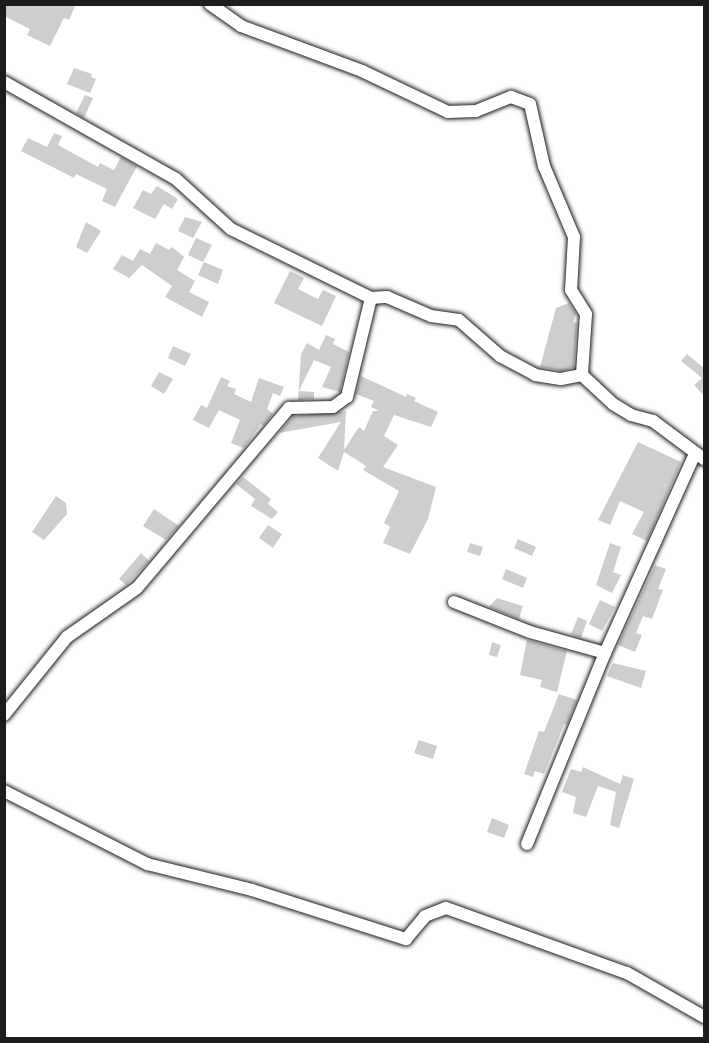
<!DOCTYPE html>
<html>
<head>
<meta charset="utf-8">
<style>
	body { margin:0 }
	#map { position:relative; width:709px; height:1043px; overflow:hidden; background:#fff; font-family:"Balsamiq Sans",sans-serif }
	div>[style] { position:absolute }
	.building>* { inset:0; background:#cecece }
	.roads { filter:drop-shadow(0 0 2px #1c1c1c) drop-shadow(0 0 2px #1c1c1c) }
	.minor>* { height:12px; margin:-6px; padding:0 6px; transform-origin:6px; border-radius:6px; background:#fff }
	span { translate:-50% -50%; white-space:nowrap; text-align:center; line-height:1.15; -webkit-text-stroke:5px #fff; paint-order:stroke }
	.frame { position:absolute; inset:0; border:6px solid #1c1c1c; pointer-events:none }
</style>
</head>
<body>
<div id="map">
	<div class="building">
		<div style="clip-path:polygon(4px 4px,76px 4px,69px 20px,64px 18px,50px 46px,27px 35px,30px 29px,4px 16px)"></div>
		<div style="clip-path:polygon(74px 68px,92px 74px,91px 77px,96px 79px,90px 93px,67px 84px)"></div>
		<div style="clip-path:polygon(85px 95px,93px 98px,84px 118px,76px 113px)"></div>
		<div style="clip-path:polygon(54px 133px,62px 136px,58px 145px,98px 167px,100px 163px,114px 170px,121px 157px,137px 166px,115px 207px,102px 201px,107px 189px,76px 174px,74px 178px,21px 151px,28px 138px,47px 147px)"></div>
		<div style="clip-path:polygon(157px 186px,178px 199px,172px 209px,164px 204px,155px 219px,133px 208px,143px 190px,151px 194px)"></div>
		<div style="clip-path:polygon(185px 217px,202px 222px,193px 238px,178px 231px)"></div>
		<div style="clip-path:polygon(86px 222px,101px 231px,87px 253px,76px 247px)"></div>
		<div style="clip-path:polygon(196px 238px,212px 245px,203px 262px,188px 255px)"></div>
		<div style="clip-path:polygon(156px 243px,169px 250px,172px 247px,184px 257px,177px 270px,195px 281px,189px 292px,209px 302px,202px 317px,165px 297px,172px 286px,142px 265px,129px 278px,113px 269px,122px 255px,133px 261px,140px 249px,150px 254px)"></div>
		<div style="clip-path:polygon(204px 262px,223px 270px,218px 284px,198px 275px)"></div>
		<div style="clip-path:polygon(290px 271px,304px 278px,298px 289px,318px 299px,323px 290px,336px 296px,322px 326px,274px 303px)"></div>
		<div style="clip-path:polygon(569px 303px,576px 313px,573px 322px,577px 323px,574px 367px,561px 371px,540px 367px,556px 308px)"></div>
		<div style="clip-path:polygon(326px 335px,335px 339px,333px 344px,349px 352px,340px 392px,322px 387px,331px 367px,314px 360px,299px 391px,314px 392px,314px 399px,298px 400px,301px 354px,307px 343px,319px 350px)"></div>
		<div style="clip-path:polygon(173px 346px,191px 354px,185px 366px,168px 358px)"></div>
		<div style="clip-path:polygon(687px 354px,705px 369px,705px 397px,694px 385px,702px 378px,681px 361px)"></div>
		<div style="clip-path:polygon(159px 372px,173px 379px,164px 394px,151px 386px)"></div>
		<div style="clip-path:polygon(361px 376px,406px 397px,407px 394px,416px 398px,414px 401px,438px 412px,431px 427px,394px 415px,384px 436px,398px 445px,383px 467px,436px 487px,428px 519px,410px 554px,383px 543px,390px 527px,384px 523px,399px 491px,363px 470px,366px 466px,344px 452px,338px 471px,318px 458px,341px 422px,279px 433px,293px 416px,346px 411px,344px 450px,359px 427px,364px 431px,373px 411px,379px 411px,371px 407px,374px 401px,356px 394px)"></div>
		<div style="clip-path:polygon(221px 377px,230px 381px,227px 386px,236px 389px,234px 394px,251px 402px,259px 378px,284px 387px,280px 396px,273px 393px,267px 409px,273px 414px,263px 426px,261px 424px,244px 448px,231px 443px,240px 420px,219px 410px,209px 428px,193px 420px,201px 405px,207px 408px)"></div>
		<div style="clip-path:polygon(638px 442px,681px 462px,647px 541px,632px 534px,644px 512px,620px 501px,610px 525px,598px 520px)"></div>
		<div style="clip-path:polygon(243px 477px,271px 499px,268px 504px,278px 512px,272px 519px,251px 506px,255px 499px,236px 484px)"></div>
		<div style="clip-path:polygon(56px 496px,66px 503px,67px 514px,44px 540px,32px 532px)"></div>
		<div style="clip-path:polygon(154px 509px,179px 526px,166px 540px,143px 526px)"></div>
		<div style="clip-path:polygon(268px 525px,282px 534px,273px 548px,259px 538px)"></div>
		<div style="clip-path:polygon(518px 539px,536px 547px,532px 556px,514px 548px)"></div>
		<div style="clip-path:polygon(470px 543px,483px 547px,480px 556px,467px 552px)"></div>
		<div style="clip-path:polygon(610px 543px,621px 547px,613px 572px,621px 575px,612px 593px,596px 585px)"></div>
		<div style="clip-path:polygon(141px 553px,149px 561px,126px 585px,119px 579px)"></div>
		<div style="clip-path:polygon(655px 565px,666px 569px,658px 589px,663px 590px,652px 619px,643px 616px,636px 633px,642px 635px,635px 652px,618px 645px)"></div>
		<div style="clip-path:polygon(506px 569px,527px 578px,523px 588px,502px 579px)"></div>
		<div style="clip-path:polygon(497px 598px,523px 606px,519px 619px,489px 607px)"></div>
		<div style="clip-path:polygon(600px 600px,615px 607px,602px 631px,589px 624px)"></div>
		<div style="clip-path:polygon(578px 617px,587px 621px,581px 638px,571px 634px)"></div>
		<div style="clip-path:polygon(527px 640px,567px 651px,557px 692px,540px 687px,542px 680px,520px 675px)"></div>
		<div style="clip-path:polygon(492px 642px,501px 645px,497px 657px,489px 655px)"></div>
		<div style="clip-path:polygon(613px 663px,646px 671px,641px 688px,607px 676px)"></div>
		<div style="clip-path:polygon(559px 694px,577px 700px,567px 725px,564px 724px,544px 774px,535px 771px,533px 777px,524px 774px,539px 731px,544px 732px)"></div>
		<div style="clip-path:polygon(419px 740px,437px 746px,433px 759px,414px 753px)"></div>
		<div style="clip-path:polygon(583px 767px,620px 784px,623px 775px,634px 779px,619px 828px,610px 825px,616px 792px,598px 786px,586px 817px,573px 813px,576px 797px,562px 792px,571px 769px,581px 772px)"></div>
		<div style="clip-path:polygon(492px 818px,509px 825px,504px 838px,487px 832px)"></div>
	</div>
	<div class="roads">
		<div class="minor">
			<div style="left:210px;top:4px;width:38px;rotate:35deg"></div>
			<div style="left:241px;top:26px;width:129px;rotate:20.4deg"></div>
			<div style="left:362px;top:71px;width:95px;rotate:25.5deg"></div>
			<div style="left:448px;top:112px;width:28px;rotate:-2deg"></div>
			<div style="left:476px;top:111px;width:38px;rotate:-22deg"></div>
			<div style="left:511px;top:97px;width:20px;rotate:20deg"></div>
			<div style="left:530px;top:104px;width:64px;rotate:77.3deg"></div>
			<div style="left:544px;top:166px;width:77px;rotate:67.1deg"></div>
			<div style="left:574px;top:237px;width:53px;rotate:93.2deg"></div>
			<div style="left:571px;top:290px;width:28px;rotate:58deg"></div>
			<div style="left:586px;top:314px;width:61px;rotate:93.8deg"></div>
			<div style="left:582px;top:375px;width:42px;rotate:43.1deg"></div>
			<div style="left:613px;top:404px;width:21px;rotate:31deg"></div>
			<div style="left:631px;top:415px;width:23px;rotate:15deg"></div>
			<div style="left:653px;top:421px;width:64px;rotate:36.7deg"></div>
			<div style="left:4px;top:82px;width:197px;rotate:29.4deg"></div>
			<div style="left:176px;top:179px;width:74px;rotate:42.3deg"></div>
			<div style="left:231px;top:229px;width:156px;rotate:26.2deg"></div>
			<div style="left:454px;top:602px;width:82px;rotate:21.5deg"></div>
			<div style="left:530px;top:632px;width:78px;rotate:15.6deg"></div>
			<div style="left:4px;top:715px;width:100px;rotate:-51.1deg"></div>
			<div style="left:67px;top:637px;width:85px;rotate:-35deg"></div>
			<div style="left:137px;top:588px;width:236px;rotate:-49.8deg"></div>
			<div style="left:289px;top:408px;width:44px;rotate:-1.3deg"></div>
			<div style="left:333px;top:407px;width:17px;rotate:-36deg"></div>
			<div style="left:347px;top:397px;width:102px;rotate:-76.4deg"></div>
			<div style="left:371px;top:298px;width:16px;rotate:-4deg"></div>
			<div style="left:387px;top:297px;width:48px;rotate:23.4deg"></div>
			<div style="left:431px;top:316px;width:28px;rotate:8deg"></div>
			<div style="left:459px;top:320px;width:55px;rotate:41.3deg"></div>
			<div style="left:500px;top:356px;width:40px;rotate:28deg"></div>
			<div style="left:535px;top:375px;width:26px;rotate:9deg"></div>
			<div style="left:561px;top:379px;width:21px;rotate:-11deg"></div>
			<div style="left:4px;top:791px;width:161px;rotate:27deg"></div>
			<div style="left:147px;top:864px;width:108px;rotate:13.9deg"></div>
			<div style="left:252px;top:890px;width:162px;rotate:17.7deg"></div>
			<div style="left:406px;top:939px;width:30px;rotate:-50deg"></div>
			<div style="left:425px;top:916px;width:22px;rotate:-21deg"></div>
			<div style="left:446px;top:908px;width:192px;rotate:19.8deg"></div>
			<div style="left:627px;top:973px;width:89px;rotate:29.7deg"></div>
			<div style="left:527px;top:844px;width:206px;rotate:-67.8deg"></div>
			<div style="left:605px;top:653px;width:218px;rotate:-65.7deg"></div>
		</div>
	</div>
	<div class="frame"></div>
</div>
</body>
</html>
